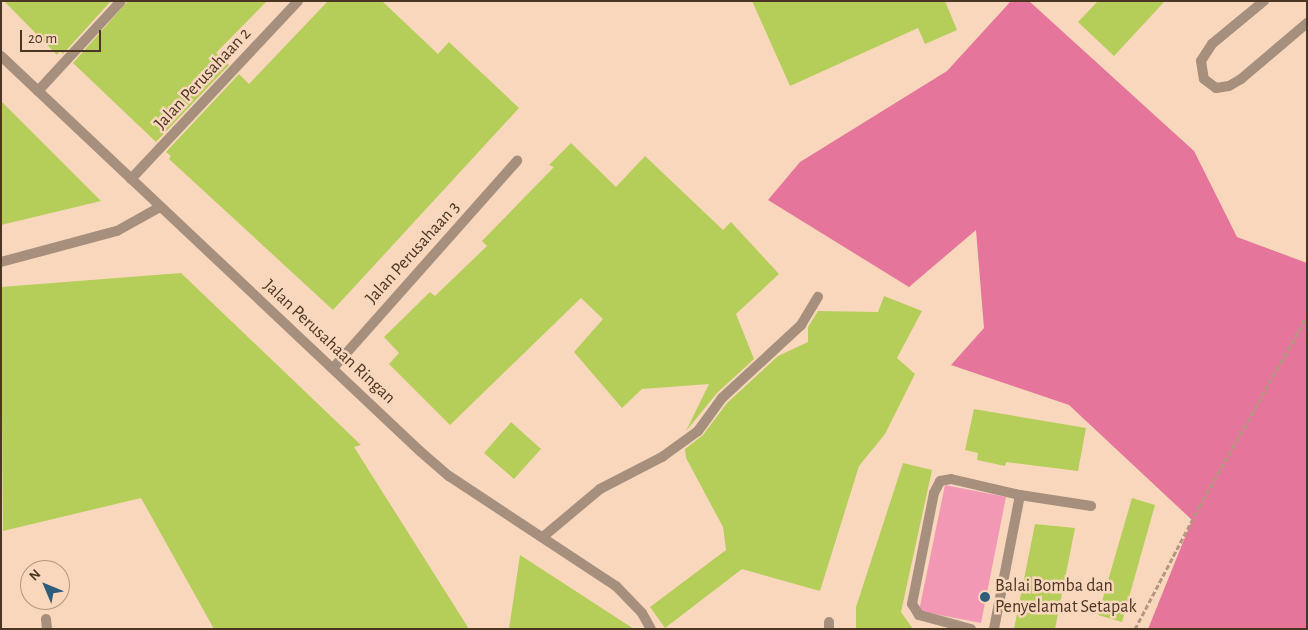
<!DOCTYPE html>
<html>
<head>
<meta charset="utf-8">
<style>
	body { margin:0 }
	#map { position:relative; width:1308px; height:630px; overflow:hidden; background:#f9d7bd; font-family:"Alegreya Sans",sans-serif }
	div>[style] { position:absolute }
	.green>* { inset:0; background:#f298b4 }
	.forest>* { inset:0; background:#e5759b }
	.building>* { inset:0; background:#b5ce5a }
	.path>* { height:3px; margin-top:-1.5px; transform-origin:0; background:repeating-linear-gradient(90deg,#b59781 0 5px,transparent 0 7.5px) }
	.lane>* { height:10px; margin:-5px; padding:0 5px; transform-origin:5px; border-radius:5px; background:#a78f7d }
	.street>* { height:10px; margin:-5px; padding:0 5px; transform-origin:5px; border-radius:5px; background:#a78f7d }
	.dots>* { width:14px; height:14px; translate:-50% -50%; box-sizing:border-box; border:2px solid #f9d7bd; border-radius:50% }
	span { translate:-50% -50%; white-space:nowrap; text-align:center; line-height:1.15; -webkit-text-stroke:5px #f9d7bd; paint-order:stroke }
	.street-label { font-size:18px; color:#4b3523 }
	.poi-label { font-size:18px; color:#4b3523 }
	.left { translate:0 -50%; text-align:left }
	.frame { position:absolute; inset:0; border:2px solid #4b3523; pointer-events:none }
	.north { position:absolute; left:20px; top:560px; width:50px; height:50px; box-sizing:border-box; background:#f9d7bd; border:1px solid #b3967f; border-radius:50%; rotate:315deg; font-size:14px; font-weight:700; line-height:20px; text-align:center; color:#4b3523 }
	.north::after { content:''; display:block; margin:auto; width:18px; height:22px; background:#2e5c7b; clip-path:polygon(50% 0,100% 100%,50% 72%,0 100%) }
	.scale { position:absolute; left:20px; top:30px; width:81px; height:22px; box-sizing:border-box; border:2px solid #4b3523; border-top:0; padding-left:6px; font-size:15px; line-height:18px; white-space:nowrap; color:#4b3523; -webkit-text-stroke:4px #f9d7bd; paint-order:stroke }
</style>
</head>
<body>
<div id="map">
	<div class="green">
		<div style="clip-path:polygon(945px 485px,1006px 497px,981px 623px,919px 611px)"></div>
	</div>
	<div class="forest">
		<div style="clip-path:polygon(1011px 1px,1029px 1px,1194px 151px,1237px 237px,1307px 263px,1307px 629px,1148px 629px,1192px 520px,1069px 405px,951px 365px,984px 328px,976px 230px,909px 287px,768px 200px,800px 162px,947px 71px)"></div>
	</div>
	<div class="building">
		<div style="clip-path:polygon(4px 1px,111px 1px,63px 54px,60px 51px,57px 55px)"></div>
		<div style="clip-path:polygon(128px 1px,267px 1px,216px 53px,229px 65px,156px 142px,73px 63px)"></div>
		<div style="clip-path:polygon(328px 1px,382px 1px,438px 54px,449px 42px,519px 108px,333px 310px,169px 159px,171px 156px,166px 152px,239px 74px,249px 84px)"></div>
		<div style="clip-path:polygon(752px 1px,945px 1px,957px 30px,925px 44px,918px 28px,790px 86px)"></div>
		<div style="clip-path:polygon(1098px 1px,1165px 1px,1114px 56px,1078px 22px)"></div>
		<div style="clip-path:polygon(1px 101px,101px 201px,1px 225px)"></div>
		<div style="clip-path:polygon(571px 143px,616px 187px,645px 156px,723px 230px,731px 222px,779px 274px,736px 314px,754px 359px,717px 393px,686px 431px,709px 384px,642px 389px,622px 408px,574px 352px,603px 319px,581px 298px,450px 425px,389px 364px,399px 353px,384px 337px,430px 292px,435px 296px,487px 246px,482px 241px,554px 167px,549px 165px)"></div>
		<div style="clip-path:polygon(181px 273px,361px 445px,354px 447px,469px 629px,214px 629px,141px 498px,3px 531px,1px 287px)"></div>
		<div style="clip-path:polygon(884px 296px,922px 311px,897px 358px,915px 374px,885px 434px,859px 466px,820px 591px,742px 569px,665px 628px,650px 607px,726px 550px,723px 527px,686px 458px,685px 449px,703px 435px,727px 403px,778px 356px,808px 342px,808px 327px,818px 311px,878px 312px)"></div>
		<div style="clip-path:polygon(974px 409px,1086px 428px,1078px 471px,1006px 462px,1005px 466px,977px 460px,978px 453px,965px 450px)"></div>
		<div style="clip-path:polygon(511px 422px,541px 449px,514px 479px,484px 453px)"></div>
		<div style="clip-path:polygon(903px 463px,932px 470px,901px 612px,913px 629px,856px 629px,856px 607px)"></div>
		<div style="clip-path:polygon(1132px 498px,1155px 505px,1122px 622px,1098px 615px)"></div>
		<div style="clip-path:polygon(1035px 524px,1075px 528px,1055px 629px,1014px 629px)"></div>
		<div style="clip-path:polygon(520px 555px,634px 629px,509px 629px)"></div>
	</div>
	<div class="path">
		<div style="left:1135px;top:629px;width:138px;rotate:-62.3deg"></div>
		<div style="left:1199px;top:507px;width:219px;rotate:-60.5deg"></div>
	</div>
	<div class="lane">
		<div style="left:38px;top:91px;width:122px;rotate:-47.3deg"></div>
		<div style="left:1020px;top:495px;width:72px;rotate:8.8deg"></div>
		<div style="left:46px;top:619px;width:10px;rotate:84deg"></div>
		<div style="left:829px;top:622px;width:7px;rotate:90deg"></div>
		<div style="left:971px;top:629px;width:54px;rotate:-164.9deg"></div>
		<div style="left:919px;top:615px;width:13px;rotate:-122deg"></div>
		<div style="left:912px;top:604px;width:113px;rotate:-78.8deg"></div>
		<div style="left:934px;top:493px;width:13px;rotate:-63deg"></div>
		<div style="left:940px;top:481px;width:11px;rotate:-10deg"></div>
		<div style="left:951px;top:479px;width:71px;rotate:13.1deg"></div>
		<div style="left:1020px;top:495px;width:136px;rotate:101deg"></div>
	</div>
	<div class="street">
		<div style="left:1264px;top:1px;width:67px;rotate:140.4deg"></div>
		<div style="left:1212px;top:44px;width:20px;rotate:123deg"></div>
		<div style="left:1201px;top:61px;width:18px;rotate:81deg"></div>
		<div style="left:1204px;top:79px;width:15px;rotate:37deg"></div>
		<div style="left:1216px;top:88px;width:13px;rotate:-9deg"></div>
		<div style="left:1229px;top:86px;width:14px;rotate:-30deg"></div>
		<div style="left:1241px;top:79px;width:87px;rotate:-40.3deg"></div>
		<div style="left:1px;top:56px;width:577px;rotate:43.32deg"></div>
		<div style="left:421px;top:452px;width:37px;rotate:41deg"></div>
		<div style="left:449px;top:476px;width:200px;rotate:33.4deg"></div>
		<div style="left:616px;top:586px;width:37px;rotate:46deg"></div>
		<div style="left:642px;top:613px;width:18px;rotate:61deg"></div>
		<div style="left:131px;top:179px;width:244px;rotate:-46.8deg"></div>
		<div style="left:1px;top:262px;width:120px;rotate:-15deg"></div>
		<div style="left:117px;top:231px;width:49px;rotate:-29.2deg"></div>
		<div style="left:334px;top:367px;width:276px;rotate:-48.4deg"></div>
		<div style="left:544px;top:536px;width:73px;rotate:-40deg"></div>
		<div style="left:600px;top:489px;width:70px;rotate:-27.3deg"></div>
		<div style="left:662px;top:457px;width:44px;rotate:-35.8deg"></div>
		<div style="left:698px;top:431px;width:41px;rotate:-54deg"></div>
		<div style="left:722px;top:398px;width:108px;rotate:-42.7deg"></div>
		<div style="left:801px;top:325px;width:33px;rotate:-59deg"></div>
	</div>
	<div class="dots">
		<div style="left:985px;top:597px;background:#2e5c7b"></div>
	</div>
	<div class="street-label">
		<span style="left:203px;top:79px;rotate:-47deg">Jalan Perusahaan 2</span>
		<span style="left:413px;top:253px;rotate:-48deg">Jalan Perusahaan 3</span>
		<span style="left:329px;top:342px;rotate:43deg">Jalan Perusahaan Ringan</span>
	</div>
	<div class="poi-label">
		<span class="left" style="left:995px;top:597px">Balai Bomba dan<br>Penyelamat Setapak</span>
	</div>
	<div class="frame"></div>
	<div class="north">N</div>
	<div class="scale">20 m</div>
</div>
</body>
</html>
